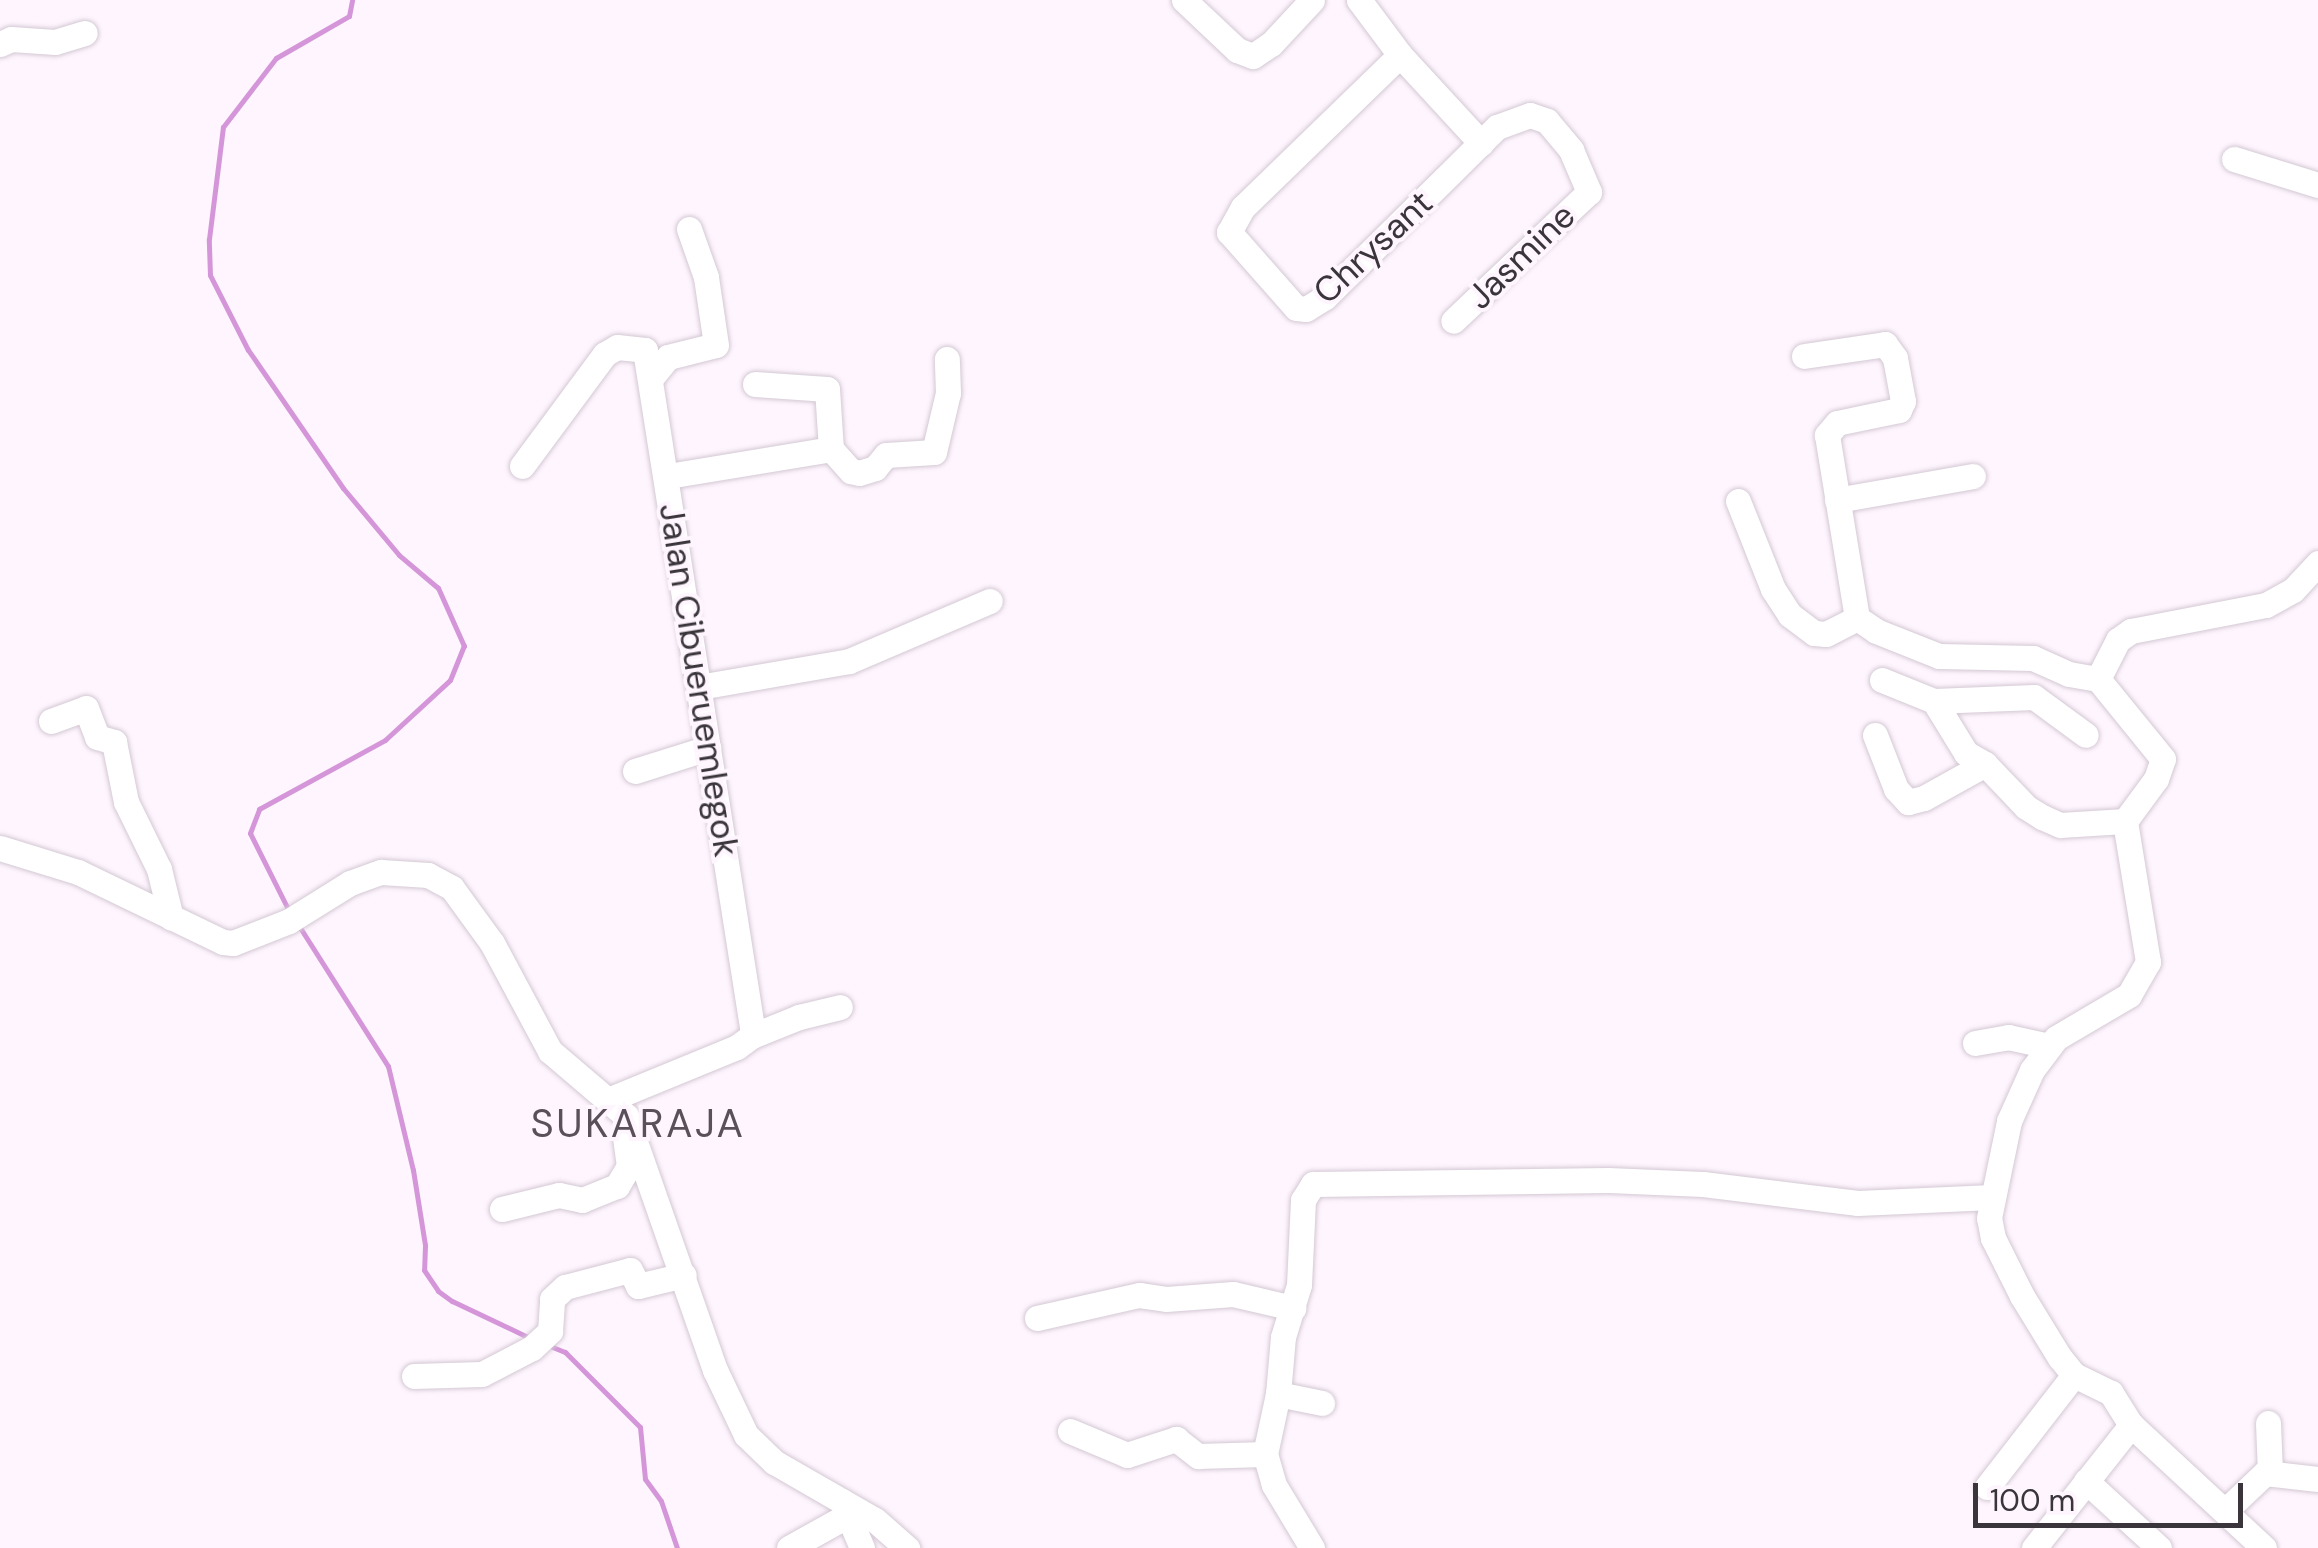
<!DOCTYPE html>
<html>
<head>
<meta charset="utf-8">
<style>
	body { margin:0 }
	#map { position:relative; width:2318px; height:1548px; overflow:hidden; background:#fef5fe; font-family:"DM Sans",sans-serif }
	div>[style] { position:absolute }
	.stream>* { height:5px; margin:-2.5px; padding:0 2.5px; transform-origin:2.5px; border-radius:2.5px; background:#d496d9 }
	.roads { filter:drop-shadow(0 0 2px #d3c8d3) drop-shadow(0 0 2px #d3c8d3) }
	.minor>* { height:25px; margin:-12.5px; padding:0 12.5px; transform-origin:12.5px; border-radius:12.5px; background:#fff }
	span { translate:-50% -50%; white-space:nowrap; text-align:center; line-height:1.15; -webkit-text-stroke:8px #fef5fe; paint-order:stroke }
	.street-label { font-size:35px; color:#39353a }
	.quarter-label { font-size:40px; color:#5a505a; letter-spacing:2.5px }
	.scale { position:absolute; left:1973px; top:1483px; width:270px; height:45px; box-sizing:border-box; border:5px solid #39353a; border-top:0; padding-left:12px; font-size:30px; line-height:35px; white-space:nowrap; color:#39353a; -webkit-text-stroke:8px #fef5fe; paint-order:stroke }
</style>
</head>
<body>
<div id="map">
	<div class="stream">
		<div style="left:290px;top:913px;width:89px;rotate:-116.6deg"></div>
		<div style="left:250px;top:833px;width:26px;rotate:-69deg"></div>
		<div style="left:259px;top:809px;width:144px;rotate:-28.7deg"></div>
		<div style="left:385px;top:740px;width:88px;rotate:-42.7deg"></div>
		<div style="left:450px;top:680px;width:37px;rotate:-68deg"></div>
		<div style="left:464px;top:646px;width:64px;rotate:-114.1deg"></div>
		<div style="left:438px;top:588px;width:51px;rotate:-139.8deg"></div>
		<div style="left:399px;top:555px;width:87px;rotate:-129.9deg"></div>
		<div style="left:343px;top:488px;width:168px;rotate:-124.5deg"></div>
		<div style="left:248px;top:350px;width:84px;rotate:-116.9deg"></div>
		<div style="left:210px;top:275px;width:36px;rotate:-92deg"></div>
		<div style="left:209px;top:239px;width:113px;rotate:-82.9deg"></div>
		<div style="left:223px;top:127px;width:87px;rotate:-52.5deg"></div>
		<div style="left:276px;top:58px;width:84px;rotate:-29.9deg"></div>
		<div style="left:349px;top:16px;width:16px;rotate:-79deg"></div>
		<div style="left:299px;top:926px;width:166px;rotate:57.6deg"></div>
		<div style="left:388px;top:1066px;width:107px;rotate:76.5deg"></div>
		<div style="left:413px;top:1170px;width:76px;rotate:80.9deg"></div>
		<div style="left:425px;top:1245px;width:25px;rotate:92deg"></div>
		<div style="left:424px;top:1270px;width:25px;rotate:56deg"></div>
		<div style="left:438px;top:1291px;width:17px;rotate:36deg"></div>
		<div style="left:452px;top:1301px;width:86px;rotate:25.4deg"></div>
		<div style="left:545px;top:1344px;width:22px;rotate:22deg"></div>
		<div style="left:565px;top:1352px;width:106px;rotate:45deg"></div>
		<div style="left:640px;top:1427px;width:52px;rotate:84.5deg"></div>
		<div style="left:645px;top:1479px;width:27px;rotate:54deg"></div>
		<div style="left:661px;top:1501px;width:50px;rotate:71.2deg"></div>
	</div>
	<div class="roads">
		<div class="minor">
			<div style="left:1184px;top:0;width:73px;rotate:43.3deg"></div>
			<div style="left:1237px;top:50px;width:17px;rotate:21deg"></div>
			<div style="left:1253px;top:56px;width:22px;rotate:-34deg"></div>
			<div style="left:1271px;top:44px;width:60px;rotate:-47deg"></div>
			<div style="left:1359px;top:0;width:69px;rotate:53.3deg"></div>
			<div style="left:1400px;top:55px;width:120px;rotate:47.4deg"></div>
			<div style="left:0;top:44px;width:12px;rotate:-24deg"></div>
			<div style="left:11px;top:39px;width:44px;rotate:3.9deg"></div>
			<div style="left:55px;top:42px;width:31px;rotate:-17deg"></div>
			<div style="left:1400px;top:55px;width:219px;rotate:135.9deg"></div>
			<div style="left:1243px;top:207px;width:29px;rotate:119deg"></div>
			<div style="left:1229px;top:232px;width:101px;rotate:48.6deg"></div>
			<div style="left:1296px;top:308px;width:10px;rotate:6deg"></div>
			<div style="left:1306px;top:309px;width:22px;rotate:-32deg"></div>
			<div style="left:1325px;top:297px;width:242px;rotate:-44.7deg"></div>
			<div style="left:1497px;top:127px;width:35px;rotate:-20deg"></div>
			<div style="left:1530px;top:115px;width:18px;rotate:19deg"></div>
			<div style="left:1547px;top:121px;width:38px;rotate:50deg"></div>
			<div style="left:1571px;top:150px;width:46px;rotate:66.8deg"></div>
			<div style="left:1589px;top:192px;width:187px;rotate:136.5deg"></div>
			<div style="left:2234px;top:159px;width:88px;rotate:17.2deg"></div>
			<div style="left:1804px;top:356px;width:82px;rotate:-8.4deg"></div>
			<div style="left:1885px;top:344px;width:17px;rotate:54deg"></div>
			<div style="left:1895px;top:358px;width:44px;rotate:79.5deg"></div>
			<div style="left:1903px;top:401px;width:10px;rotate:114deg"></div>
			<div style="left:1899px;top:410px;width:63px;rotate:168.2deg"></div>
			<div style="left:1837px;top:423px;width:16px;rotate:130deg"></div>
			<div style="left:1827px;top:435px;width:185px;rotate:80.7deg"></div>
			<div style="left:651px;top:378px;width:27px;rotate:-51deg"></div>
			<div style="left:668px;top:357px;width:49px;rotate:-14deg"></div>
			<div style="left:716px;top:345px;width:69px;rotate:-98.4deg"></div>
			<div style="left:706px;top:277px;width:51px;rotate:-109.5deg"></div>
			<div style="left:755px;top:384px;width:72px;rotate:4deg"></div>
			<div style="left:827px;top:389px;width:60px;rotate:86.2deg"></div>
			<div style="left:522px;top:466px;width:139px;rotate:-53.5deg"></div>
			<div style="left:605px;top:354px;width:14px;rotate:-30deg"></div>
			<div style="left:617px;top:347px;width:28px;rotate:6deg"></div>
			<div style="left:645px;top:350px;width:685px;rotate:81.02deg"></div>
			<div style="left:752px;top:1027px;width:9px;rotate:90deg"></div>
			<div style="left:752px;top:1036px;width:19px;rotate:144deg"></div>
			<div style="left:737px;top:1047px;width:137px;rotate:157.7deg"></div>
			<div style="left:668px;top:476px;width:165px;rotate:-9.4deg"></div>
			<div style="left:831px;top:449px;width:30px;rotate:48deg"></div>
			<div style="left:851px;top:471px;width:8px;rotate:14deg"></div>
			<div style="left:859px;top:473px;width:17px;rotate:-17deg"></div>
			<div style="left:875px;top:468px;width:17px;rotate:-50deg"></div>
			<div style="left:886px;top:455px;width:48px;rotate:-3.6deg"></div>
			<div style="left:934px;top:452px;width:61px;rotate:-76.7deg"></div>
			<div style="left:948px;top:393px;width:34px;rotate:-92deg"></div>
			<div style="left:1837px;top:500px;width:138px;rotate:-10deg"></div>
			<div style="left:1738px;top:501px;width:95px;rotate:68.3deg"></div>
			<div style="left:1773px;top:589px;width:31px;rotate:57deg"></div>
			<div style="left:1790px;top:615px;width:30px;rotate:37deg"></div>
			<div style="left:1814px;top:633px;width:12px;rotate:5deg"></div>
			<div style="left:1826px;top:634px;width:35px;rotate:-27deg"></div>
			<div style="left:1857px;top:618px;width:23px;rotate:34deg"></div>
			<div style="left:1876px;top:631px;width:68px;rotate:21.6deg"></div>
			<div style="left:1939px;top:656px;width:94px;rotate:1.2deg"></div>
			<div style="left:2033px;top:658px;width:39px;rotate:24deg"></div>
			<div style="left:2069px;top:674px;width:29px;rotate:10deg"></div>
			<div style="left:1882px;top:680px;width:56px;rotate:22deg"></div>
			<div style="left:1934px;top:701px;width:100px;rotate:-2.3deg"></div>
			<div style="left:2034px;top:697px;width:64px;rotate:36.2deg"></div>
			<div style="left:699px;top:687px;width:152px;rotate:-9.8deg"></div>
			<div style="left:849px;top:661px;width:153px;rotate:-23.1deg"></div>
			<div style="left:1934px;top:701px;width:61px;rotate:58.4deg"></div>
			<div style="left:1966px;top:753px;width:22px;rotate:30deg"></div>
			<div style="left:1985px;top:764px;width:59px;rotate:46.4deg"></div>
			<div style="left:2026px;top:807px;width:19px;rotate:32deg"></div>
			<div style="left:2042px;top:817px;width:20px;rotate:24deg"></div>
			<div style="left:2060px;top:825px;width:65px;rotate:-3.5deg"></div>
			<div style="left:51px;top:721px;width:37px;rotate:-20deg"></div>
			<div style="left:86px;top:708px;width:31px;rotate:69deg"></div>
			<div style="left:97px;top:737px;width:18px;rotate:16deg"></div>
			<div style="left:114px;top:742px;width:61px;rotate:78.7deg"></div>
			<div style="left:126px;top:802px;width:75px;rotate:63.8deg"></div>
			<div style="left:159px;top:869px;width:50px;rotate:76.2deg"></div>
			<div style="left:1875px;top:735px;width:58px;rotate:68.7deg"></div>
			<div style="left:1896px;top:789px;width:18px;rotate:47deg"></div>
			<div style="left:1908px;top:802px;width:16px;rotate:-14deg"></div>
			<div style="left:1924px;top:798px;width:70px;rotate:-29.1deg"></div>
			<div style="left:635px;top:771px;width:77px;rotate:-17.5deg"></div>
			<div style="left:0;top:848px;width:82px;rotate:17.1deg"></div>
			<div style="left:78px;top:872px;width:161px;rotate:25.8deg"></div>
			<div style="left:223px;top:942px;width:10px;rotate:6deg"></div>
			<div style="left:233px;top:943px;width:60px;rotate:-21.4deg"></div>
			<div style="left:289px;top:921px;width:72px;rotate:-31.9deg"></div>
			<div style="left:350px;top:883px;width:33px;rotate:-20deg"></div>
			<div style="left:381px;top:872px;width:47px;rotate:3.7deg"></div>
			<div style="left:428px;top:875px;width:27px;rotate:28deg"></div>
			<div style="left:452px;top:888px;width:68px;rotate:54deg"></div>
			<div style="left:492px;top:943px;width:123px;rotate:61.8deg"></div>
			<div style="left:550px;top:1051px;width:100px;rotate:40.5deg"></div>
			<div style="left:626px;top:1116px;width:269px;rotate:70.7deg"></div>
			<div style="left:715px;top:1370px;width:72px;rotate:64.5deg"></div>
			<div style="left:746px;top:1435px;width:39px;rotate:44deg"></div>
			<div style="left:774px;top:1462px;width:116px;rotate:29.9deg"></div>
			<div style="left:875px;top:1520px;width:43px;rotate:41.2deg"></div>
			<div style="left:752px;top:1036px;width:51px;rotate:-22deg"></div>
			<div style="left:799px;top:1017px;width:42px;rotate:-13.7deg"></div>
			<div style="left:1975px;top:1043px;width:34px;rotate:-10deg"></div>
			<div style="left:2008px;top:1037px;width:42px;rotate:12.4deg"></div>
			<div style="left:502px;top:1209px;width:59px;rotate:-13.8deg"></div>
			<div style="left:559px;top:1195px;width:24px;rotate:12deg"></div>
			<div style="left:582px;top:1200px;width:38px;rotate:-22deg"></div>
			<div style="left:617px;top:1186px;width:23px;rotate:-59deg"></div>
			<div style="left:629px;top:1166px;width:27px;rotate:-98deg"></div>
			<div style="left:1037px;top:1318px;width:105px;rotate:-12.7deg"></div>
			<div style="left:1139px;top:1295px;width:27px;rotate:8deg"></div>
			<div style="left:1166px;top:1299px;width:67px;rotate:-4.3deg"></div>
			<div style="left:1233px;top:1294px;width:62px;rotate:13.1deg"></div>
			<div style="left:414px;top:1376px;width:68px;rotate:-1.7deg"></div>
			<div style="left:482px;top:1374px;width:56px;rotate:-27.5deg"></div>
			<div style="left:532px;top:1348px;width:25px;rotate:-43deg"></div>
			<div style="left:550px;top:1331px;width:32px;rotate:-86deg"></div>
			<div style="left:552px;top:1299px;width:18px;rotate:-43deg"></div>
			<div style="left:565px;top:1287px;width:67px;rotate:-14.7deg"></div>
			<div style="left:630px;top:1270px;width:18px;rotate:63deg"></div>
			<div style="left:638px;top:1286px;width:47px;rotate:-13.4deg"></div>
			<div style="left:1278px;top:1394px;width:45px;rotate:11.6deg"></div>
			<div style="left:2268px;top:1423px;width:50px;rotate:87.7deg"></div>
			<div style="left:1070px;top:1431px;width:62px;rotate:22.8deg"></div>
			<div style="left:1127px;top:1455px;width:52px;rotate:-18.1deg"></div>
			<div style="left:1176px;top:1439px;width:28px;rotate:38deg"></div>
			<div style="left:1198px;top:1456px;width:67px;rotate:-1.7deg"></div>
			<div style="left:2086px;top:1481px;width:99px;rotate:42.5deg"></div>
			<div style="left:1987px;top:1487px;width:142px;rotate:-52.2deg"></div>
			<div style="left:842px;top:1501px;width:51px;rotate:66.9deg"></div>
			<div style="left:2225px;top:1511px;width:55px;rotate:-43.5deg"></div>
			<div style="left:2265px;top:1473px;width:53px;rotate:6.5deg"></div>
			<div style="left:789px;top:1548px;width:70px;rotate:-29.1deg"></div>
			<div style="left:1312px;top:1548px;width:74px;rotate:-121.1deg"></div>
			<div style="left:1274px;top:1485px;width:32px;rotate:-106deg"></div>
			<div style="left:1265px;top:1454px;width:61px;rotate:-77.8deg"></div>
			<div style="left:1278px;top:1394px;width:57px;rotate:-85deg"></div>
			<div style="left:1283px;top:1337px;width:54px;rotate:-72.9deg"></div>
			<div style="left:1299px;top:1285px;width:85px;rotate:-87.3deg"></div>
			<div style="left:1303px;top:1200px;width:19px;rotate:-58deg"></div>
			<div style="left:1313px;top:1184px;width:295px;rotate:-0.8deg"></div>
			<div style="left:1608px;top:1180px;width:95px;rotate:2.4deg"></div>
			<div style="left:1703px;top:1184px;width:156px;rotate:7deg"></div>
			<div style="left:1858px;top:1203px;width:134px;rotate:-2.6deg"></div>
			<div style="left:2034px;top:1548px;width:157px;rotate:-51.7deg"></div>
			<div style="left:2264px;top:1548px;width:181px;rotate:-137.2deg"></div>
			<div style="left:2131px;top:1425px;width:38px;rotate:-122deg"></div>
			<div style="left:2111px;top:1393px;width:41px;rotate:-154.1deg"></div>
			<div style="left:2074px;top:1375px;width:22px;rotate:-129deg"></div>
			<div style="left:2060px;top:1358px;width:73px;rotate:-121.5deg"></div>
			<div style="left:2022px;top:1296px;width:65px;rotate:-116.6deg"></div>
			<div style="left:1993px;top:1238px;width:20px;rotate:-101deg"></div>
			<div style="left:1989px;top:1218px;width:99px;rotate:-78.3deg"></div>
			<div style="left:2009px;top:1121px;width:56px;rotate:-65.7deg"></div>
			<div style="left:2032px;top:1070px;width:40px;rotate:-53deg"></div>
			<div style="left:2056px;top:1038px;width:85px;rotate:-30.5deg"></div>
			<div style="left:2129px;top:995px;width:38px;rotate:-60deg"></div>
			<div style="left:2148px;top:962px;width:143px;rotate:-99.3deg"></div>
			<div style="left:2125px;top:821px;width:52px;rotate:-53.6deg"></div>
			<div style="left:2156px;top:779px;width:21px;rotate:-71deg"></div>
			<div style="left:2163px;top:759px;width:103px;rotate:-129.1deg"></div>
			<div style="left:2098px;top:679px;width:44px;rotate:-62.9deg"></div>
			<div style="left:2118px;top:640px;width:16px;rotate:-35deg"></div>
			<div style="left:2131px;top:631px;width:137px;rotate:-10.9deg"></div>
			<div style="left:2266px;top:605px;width:31px;rotate:-29deg"></div>
			<div style="left:2293px;top:590px;width:37px;rotate:-47deg"></div>
		</div>
	</div>
	<div class="street-label">
		<span style="left:1373px;top:247px;rotate:-43deg">Chrysant</span>
		<span style="left:1521px;top:256px;rotate:-44deg">Jasmine</span>
		<span style="left:699px;top:680px;rotate:81deg">Jalan Cibueruemlegok</span>
	</div>
	<div class="quarter-label">
		<span style="left:638px;top:1123px">SUKARAJA</span>
	</div>
	<div class="scale">100 m</div>
</div>
</body>
</html>
